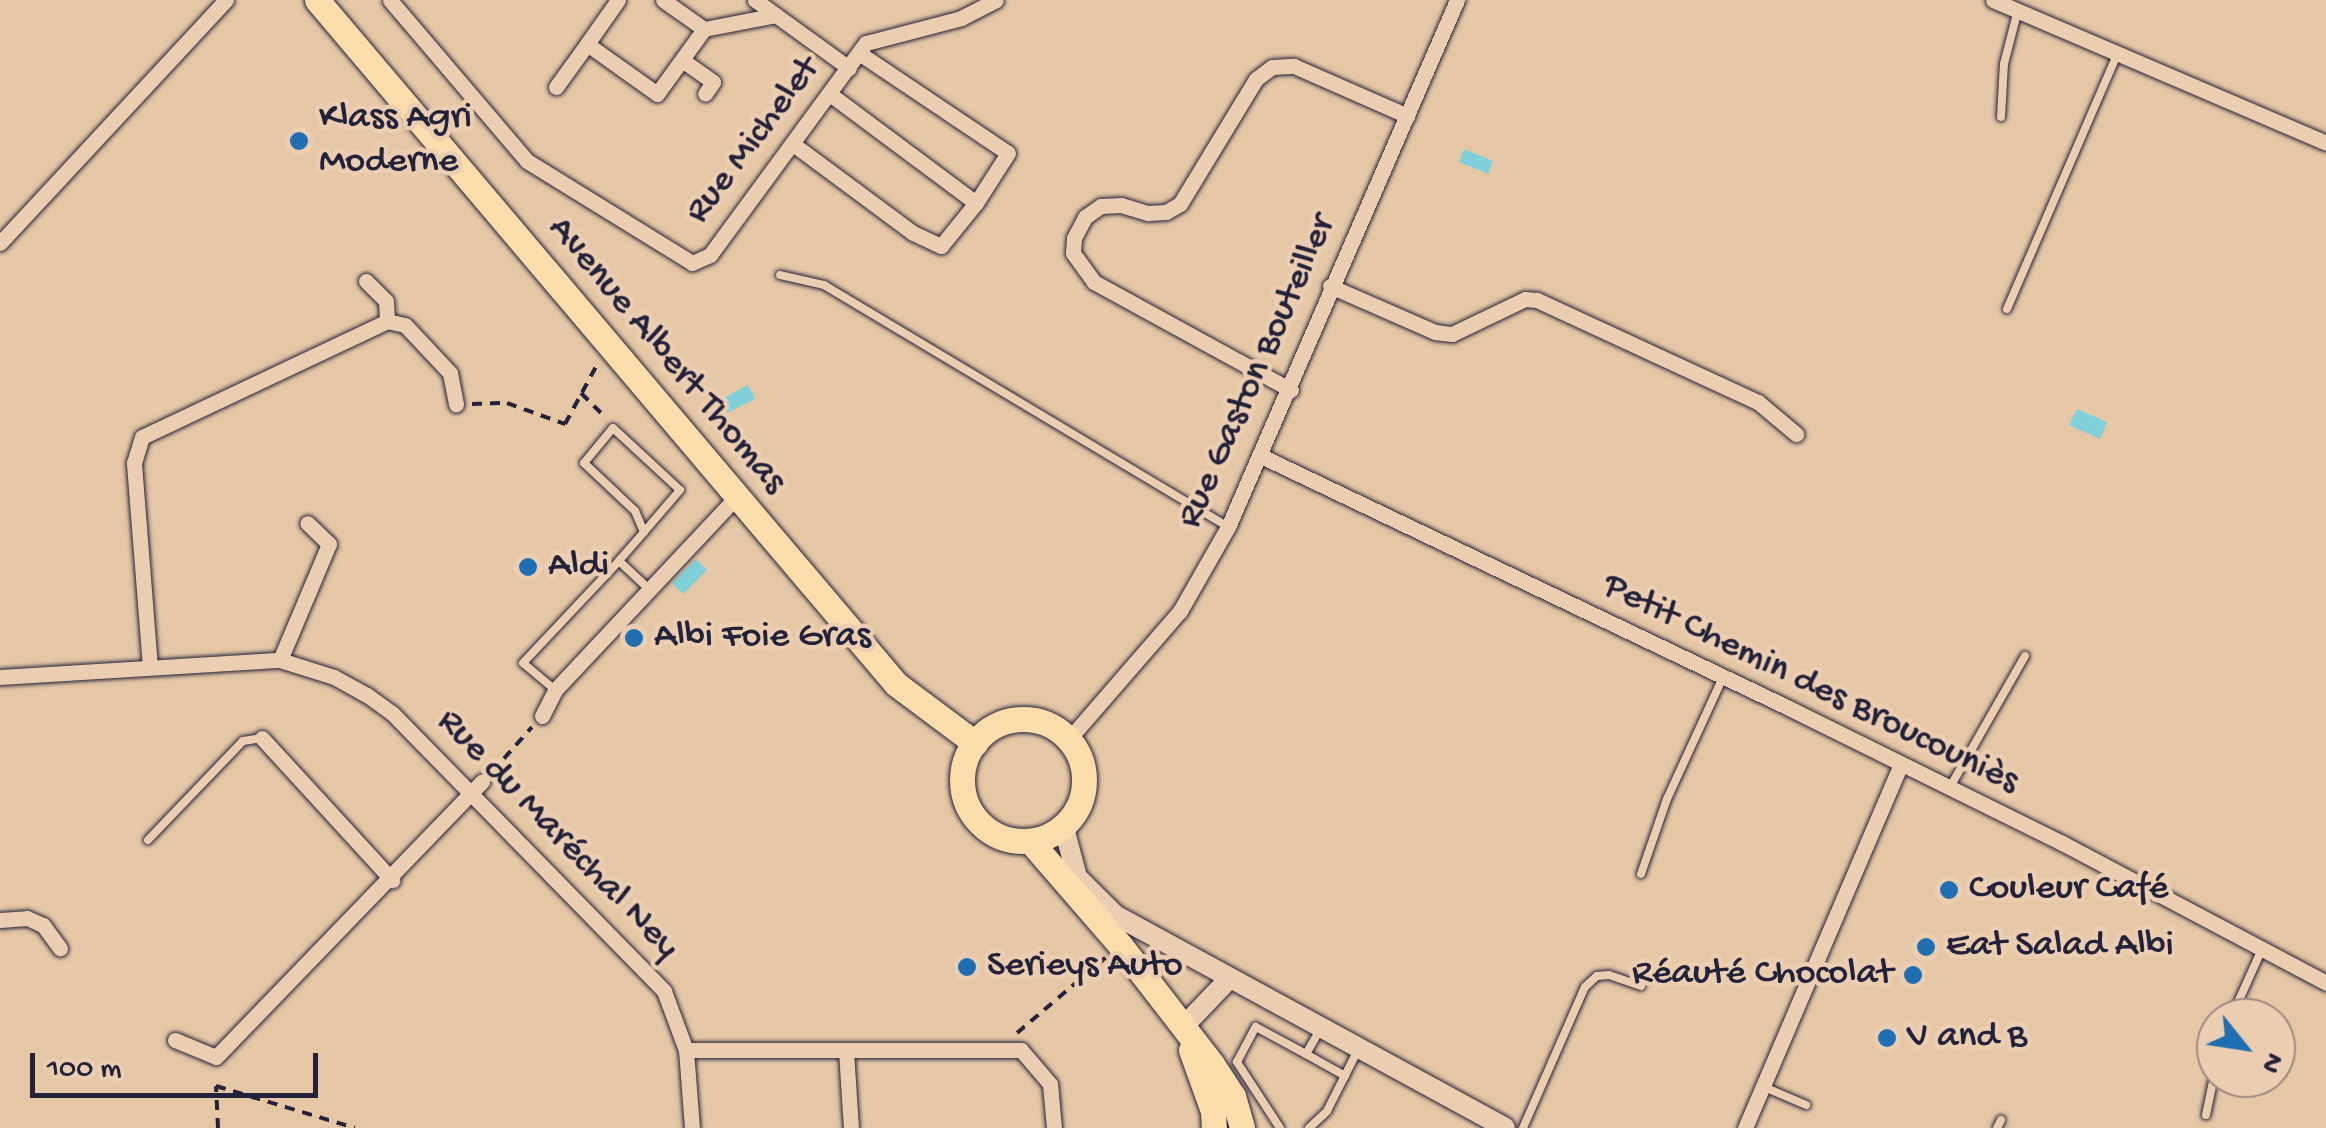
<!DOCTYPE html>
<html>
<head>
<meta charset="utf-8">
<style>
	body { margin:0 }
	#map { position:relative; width:2326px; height:1128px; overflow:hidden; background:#e5c7a6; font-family:"Gochi Hand",sans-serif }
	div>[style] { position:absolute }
	.water>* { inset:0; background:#7fd0d8 }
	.path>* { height:4px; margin-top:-2px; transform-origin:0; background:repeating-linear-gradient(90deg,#22223b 0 10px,transparent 0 18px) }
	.roads { filter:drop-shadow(0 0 2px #22223b) drop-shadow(0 0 2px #22223b) }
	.service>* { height:8px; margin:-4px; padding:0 4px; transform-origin:4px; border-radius:4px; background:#ebceb1 }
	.minor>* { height:15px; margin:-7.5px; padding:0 7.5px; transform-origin:7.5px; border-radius:7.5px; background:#ebceb1 }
	.tertiary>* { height:20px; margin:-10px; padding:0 10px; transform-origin:10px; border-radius:10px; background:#ebceb1 }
	.primary>* { height:25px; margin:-12.5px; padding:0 12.5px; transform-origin:12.5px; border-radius:12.5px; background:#faddab }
	.primary>.ring { margin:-12.5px; padding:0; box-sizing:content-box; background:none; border:25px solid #faddab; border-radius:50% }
	.dots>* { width:28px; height:28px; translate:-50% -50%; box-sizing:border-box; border:5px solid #ebceb1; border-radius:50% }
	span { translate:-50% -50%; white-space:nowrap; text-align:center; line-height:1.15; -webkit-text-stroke:9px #ebceb1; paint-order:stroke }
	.poi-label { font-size:38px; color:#22223b }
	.left { translate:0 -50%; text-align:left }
	.right { translate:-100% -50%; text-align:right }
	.street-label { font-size:38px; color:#22223b }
	.north { position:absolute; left:2196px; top:998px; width:100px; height:100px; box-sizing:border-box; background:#ebceb1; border:2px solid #9b8982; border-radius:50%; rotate:120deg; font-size:28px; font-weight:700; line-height:40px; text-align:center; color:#22223b }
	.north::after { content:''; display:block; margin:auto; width:35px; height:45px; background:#1f6fb2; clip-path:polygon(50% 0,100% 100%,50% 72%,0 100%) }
	.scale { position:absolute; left:30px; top:1053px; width:288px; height:45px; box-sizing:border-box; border:5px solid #22223b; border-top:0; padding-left:12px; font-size:30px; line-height:35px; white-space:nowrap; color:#22223b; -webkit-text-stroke:8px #ebceb1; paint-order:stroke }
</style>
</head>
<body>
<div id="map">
	<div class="water">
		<div style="clip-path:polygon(1464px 149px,1493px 161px,1488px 174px,1459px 162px)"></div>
		<div style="clip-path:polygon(748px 385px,755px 399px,726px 413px,720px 400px)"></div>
		<div style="clip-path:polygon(2077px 409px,2107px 422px,2100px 439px,2069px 425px)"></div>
		<div style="clip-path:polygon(696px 559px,707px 570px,683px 594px,672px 583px)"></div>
	</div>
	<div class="path">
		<div style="left:581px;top:393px;width:35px;rotate:45deg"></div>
		<div style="left:472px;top:404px;width:35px;rotate:-2deg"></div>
		<div style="left:507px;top:403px;width:62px;rotate:19.9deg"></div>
		<div style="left:565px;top:424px;width:69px;rotate:-61.6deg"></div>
		<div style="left:492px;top:772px;width:60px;rotate:-48.4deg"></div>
		<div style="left:1017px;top:1033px;width:116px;rotate:-40.4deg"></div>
		<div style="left:218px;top:1128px;width:42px;rotate:-92.7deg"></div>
		<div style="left:216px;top:1086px;width:145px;rotate:16.8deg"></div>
	</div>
	<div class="roads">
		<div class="service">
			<div style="left:2001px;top:117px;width:53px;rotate:-86.8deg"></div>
			<div style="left:2004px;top:64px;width:56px;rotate:-75.5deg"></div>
			<div style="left:780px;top:275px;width:45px;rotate:12.8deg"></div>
			<div style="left:824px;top:285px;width:471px;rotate:30.9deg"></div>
			<div style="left:2007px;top:309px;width:280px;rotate:-66.6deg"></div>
			<div style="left:644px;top:532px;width:23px;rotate:-113deg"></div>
			<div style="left:635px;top:511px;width:70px;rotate:-136.7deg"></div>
			<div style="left:584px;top:463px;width:45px;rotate:-50.4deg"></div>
			<div style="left:613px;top:428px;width:91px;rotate:42.8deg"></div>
			<div style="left:680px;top:490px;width:55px;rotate:130.6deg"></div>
			<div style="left:644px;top:532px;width:38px;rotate:131deg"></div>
			<div style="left:619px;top:561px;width:41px;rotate:43deg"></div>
			<div style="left:554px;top:689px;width:40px;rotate:-140deg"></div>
			<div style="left:523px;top:663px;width:140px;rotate:-46.7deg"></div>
			<div style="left:1950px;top:787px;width:151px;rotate:-60.2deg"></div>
			<div style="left:148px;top:840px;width:137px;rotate:-46.2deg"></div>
			<div style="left:243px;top:741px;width:18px;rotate:-9deg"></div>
			<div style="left:1641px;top:874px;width:79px;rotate:-70.9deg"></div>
			<div style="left:1667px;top:799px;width:134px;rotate:-65.3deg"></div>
			<div style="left:2231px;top:1018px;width:76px;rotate:-65.8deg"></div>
			<div style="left:1306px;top:1054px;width:45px;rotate:29.4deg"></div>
			<div style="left:1764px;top:1087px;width:46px;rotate:23.2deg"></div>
			<div style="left:2206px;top:1115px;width:49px;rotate:-78.2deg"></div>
			<div style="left:1280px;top:1128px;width:79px;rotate:-123.1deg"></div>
			<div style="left:1237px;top:1062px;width:40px;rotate:-62deg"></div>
			<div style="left:1256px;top:1027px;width:57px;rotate:28.4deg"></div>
			<div style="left:1306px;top:1054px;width:30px;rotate:-60deg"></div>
			<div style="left:1309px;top:1128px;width:25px;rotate:-43deg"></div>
			<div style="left:1327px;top:1111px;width:71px;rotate:-63.1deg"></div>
			<div style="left:1523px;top:1128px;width:154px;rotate:-66.3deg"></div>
			<div style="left:1585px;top:987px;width:16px;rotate:-43deg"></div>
			<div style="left:1597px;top:976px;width:12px;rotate:-5deg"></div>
			<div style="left:1609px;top:975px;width:34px;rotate:19deg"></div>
			<div style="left:1997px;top:1128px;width:9px;rotate:-63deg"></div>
		</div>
		<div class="minor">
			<div style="left:390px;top:0;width:211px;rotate:49.6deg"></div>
			<div style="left:527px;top:161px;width:194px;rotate:31.7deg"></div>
			<div style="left:692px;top:263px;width:20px;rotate:-24deg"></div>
			<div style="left:710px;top:255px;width:263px;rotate:-53.7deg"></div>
			<div style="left:866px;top:43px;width:98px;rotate:-14.7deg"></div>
			<div style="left:961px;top:18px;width:39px;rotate:-27deg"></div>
			<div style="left:618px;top:0;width:54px;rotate:125.2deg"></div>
			<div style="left:587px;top:44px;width:86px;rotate:35.5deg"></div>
			<div style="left:657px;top:94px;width:80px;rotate:-54.1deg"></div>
			<div style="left:704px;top:29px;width:50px;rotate:-144.7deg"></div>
			<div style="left:755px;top:0;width:116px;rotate:35.9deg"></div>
			<div style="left:1993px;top:0;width:362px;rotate:23.2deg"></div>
			<div style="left:704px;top:29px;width:73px;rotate:-11deg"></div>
			<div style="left:859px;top:53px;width:179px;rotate:33.9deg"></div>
			<div style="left:1008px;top:153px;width:59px;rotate:122.6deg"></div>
			<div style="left:682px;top:60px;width:38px;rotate:35deg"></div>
			<div style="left:713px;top:82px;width:14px;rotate:124deg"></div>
			<div style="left:556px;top:87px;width:53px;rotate:-54.2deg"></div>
			<div style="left:793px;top:144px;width:149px;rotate:36.6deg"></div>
			<div style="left:913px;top:233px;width:31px;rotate:25deg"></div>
			<div style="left:941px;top:246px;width:55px;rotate:-50.9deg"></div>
			<div style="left:976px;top:203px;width:182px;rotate:-143.3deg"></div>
			<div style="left:0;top:243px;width:332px;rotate:-47.1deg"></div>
			<div style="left:366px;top:281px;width:28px;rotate:45deg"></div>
			<div style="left:386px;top:301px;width:20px;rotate:87deg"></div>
			<div style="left:1330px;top:286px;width:115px;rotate:23.7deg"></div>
			<div style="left:1435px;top:332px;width:17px;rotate:7deg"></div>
			<div style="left:1452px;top:334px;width:81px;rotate:-25.6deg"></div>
			<div style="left:1525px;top:299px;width:12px;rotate:5deg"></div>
			<div style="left:1537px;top:300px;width:243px;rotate:24.8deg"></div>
			<div style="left:1758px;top:402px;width:50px;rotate:40.1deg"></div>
			<div style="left:1291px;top:390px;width:225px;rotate:-151.3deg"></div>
			<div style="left:1094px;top:282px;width:36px;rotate:-126deg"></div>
			<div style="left:1073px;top:253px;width:15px;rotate:-86deg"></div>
			<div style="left:1074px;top:238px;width:24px;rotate:-62deg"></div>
			<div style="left:1085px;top:217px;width:19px;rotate:-35deg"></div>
			<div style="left:1101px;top:206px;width:20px;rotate:-3deg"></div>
			<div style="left:1121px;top:205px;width:28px;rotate:17deg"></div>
			<div style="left:1148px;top:213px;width:18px;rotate:-3deg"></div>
			<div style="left:1166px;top:212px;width:16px;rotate:-30deg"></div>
			<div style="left:1180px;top:204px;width:146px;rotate:-58.7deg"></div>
			<div style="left:1256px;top:79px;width:20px;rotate:-37deg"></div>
			<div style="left:1272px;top:67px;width:22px;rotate:-3deg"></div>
			<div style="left:1294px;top:66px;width:124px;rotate:23.7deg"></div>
			<div style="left:1261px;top:456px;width:585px;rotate:25.51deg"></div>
			<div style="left:1789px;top:708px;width:305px;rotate:26.3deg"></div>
			<div style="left:2062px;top:843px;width:299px;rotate:27.9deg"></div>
			<div style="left:280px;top:660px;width:126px;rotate:-67.1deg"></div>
			<div style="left:329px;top:544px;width:30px;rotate:-136deg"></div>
			<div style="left:150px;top:667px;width:205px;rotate:-94.5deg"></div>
			<div style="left:134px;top:463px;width:27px;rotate:-73deg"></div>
			<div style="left:142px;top:437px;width:271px;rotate:-25.3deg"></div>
			<div style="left:387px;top:321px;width:18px;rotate:13deg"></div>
			<div style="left:405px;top:325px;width:66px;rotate:46.8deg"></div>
			<div style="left:450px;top:373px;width:32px;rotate:79deg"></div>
			<div style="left:0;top:677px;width:281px;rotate:-3.5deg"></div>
			<div style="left:280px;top:660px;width:57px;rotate:17.5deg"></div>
			<div style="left:334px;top:677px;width:38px;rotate:29deg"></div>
			<div style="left:367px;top:695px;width:31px;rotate:36deg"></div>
			<div style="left:392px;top:713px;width:389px;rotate:45.6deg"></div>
			<div style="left:664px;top:991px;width:63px;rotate:69.6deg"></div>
			<div style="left:686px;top:1050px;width:78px;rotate:85.6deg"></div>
			<div style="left:542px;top:716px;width:29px;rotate:-63deg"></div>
			<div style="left:555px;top:690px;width:265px;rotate:-46.8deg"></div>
			<div style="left:262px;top:738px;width:193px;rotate:47.5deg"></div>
			<div style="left:1069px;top:739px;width:169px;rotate:-49.1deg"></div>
			<div style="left:1180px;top:611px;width:97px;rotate:-60.3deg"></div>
			<div style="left:1228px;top:527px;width:575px;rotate:-66.51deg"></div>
			<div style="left:0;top:920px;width:27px;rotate:-4deg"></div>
			<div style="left:27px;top:918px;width:17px;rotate:24deg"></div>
			<div style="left:43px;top:925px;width:29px;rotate:54deg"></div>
			<div style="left:175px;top:1040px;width:44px;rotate:22.5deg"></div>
			<div style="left:216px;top:1057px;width:383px;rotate:-46deg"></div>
			<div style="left:686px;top:1050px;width:335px"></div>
			<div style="left:1021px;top:1050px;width:45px;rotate:49.5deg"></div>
			<div style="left:1050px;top:1084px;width:44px;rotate:84.8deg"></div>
			<div style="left:846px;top:1051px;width:77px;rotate:86.3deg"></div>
			<div style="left:1745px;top:1128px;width:396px;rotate:-66.8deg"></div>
		</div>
		<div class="tertiary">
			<div style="left:1064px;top:828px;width:51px;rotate:75.1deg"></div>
			<div style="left:1077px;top:877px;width:54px;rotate:45deg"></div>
			<div style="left:1115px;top:915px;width:444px;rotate:28.6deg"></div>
			<div style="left:1183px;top:1027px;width:68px;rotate:-46.2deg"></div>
		</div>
		<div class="primary">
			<div style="left:317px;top:0;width:896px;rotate:49.75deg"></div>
			<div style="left:896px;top:684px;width:99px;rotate:36.8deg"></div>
			<div class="ring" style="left:962px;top:719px;width:97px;height:97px"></div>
			<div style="left:1030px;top:841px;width:138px;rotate:49.1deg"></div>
			<div style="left:1120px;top:945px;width:150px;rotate:52.3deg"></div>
			<div style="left:1212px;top:1064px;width:38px;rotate:57deg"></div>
			<div style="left:1233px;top:1096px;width:33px;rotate:74deg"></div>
			<div style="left:1191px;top:1050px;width:65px;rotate:70.2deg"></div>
			<div style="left:1213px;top:1111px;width:17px;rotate:87deg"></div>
		</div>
	</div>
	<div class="dots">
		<div style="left:299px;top:141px;background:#1f6fb2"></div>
		<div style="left:528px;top:567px;background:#1f6fb2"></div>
		<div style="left:634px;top:638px;background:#1f6fb2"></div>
		<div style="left:1949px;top:890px;background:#1f6fb2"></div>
		<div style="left:1926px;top:947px;background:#1f6fb2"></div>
		<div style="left:967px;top:967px;background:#1f6fb2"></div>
		<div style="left:1913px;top:975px;background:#1f6fb2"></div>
		<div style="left:1887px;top:1038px;background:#1f6fb2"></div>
	</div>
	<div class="poi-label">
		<span class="left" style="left:319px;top:141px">Klass Agri<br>Moderne</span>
		<span class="left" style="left:548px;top:567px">Aldi</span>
		<span class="left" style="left:654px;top:638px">Albi Foie Gras</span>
		<span class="left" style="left:1969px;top:890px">Couleur Café</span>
		<span class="left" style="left:1946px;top:947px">Eat Salad Albi</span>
		<span class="left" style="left:987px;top:967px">Serieys Auto</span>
		<span class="right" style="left:1893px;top:975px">Réauté Chocolat</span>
		<span class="left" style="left:1907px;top:1038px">V and B</span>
	</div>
	<div class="street-label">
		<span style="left:754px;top:141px;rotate:-53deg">Rue Michelet</span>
		<span style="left:666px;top:356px;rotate:50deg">Avenue Albert Thomas</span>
		<span style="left:1258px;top:372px;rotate:-66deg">Rue Gaston Bouteiller</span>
		<span style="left:1810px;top:685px;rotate:26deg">Petit Chemin des Broucouniès</span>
		<span style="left:557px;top:835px;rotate:46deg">Rue du Maréchal Ney</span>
	</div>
	<div class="north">N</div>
	<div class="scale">100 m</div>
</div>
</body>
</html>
